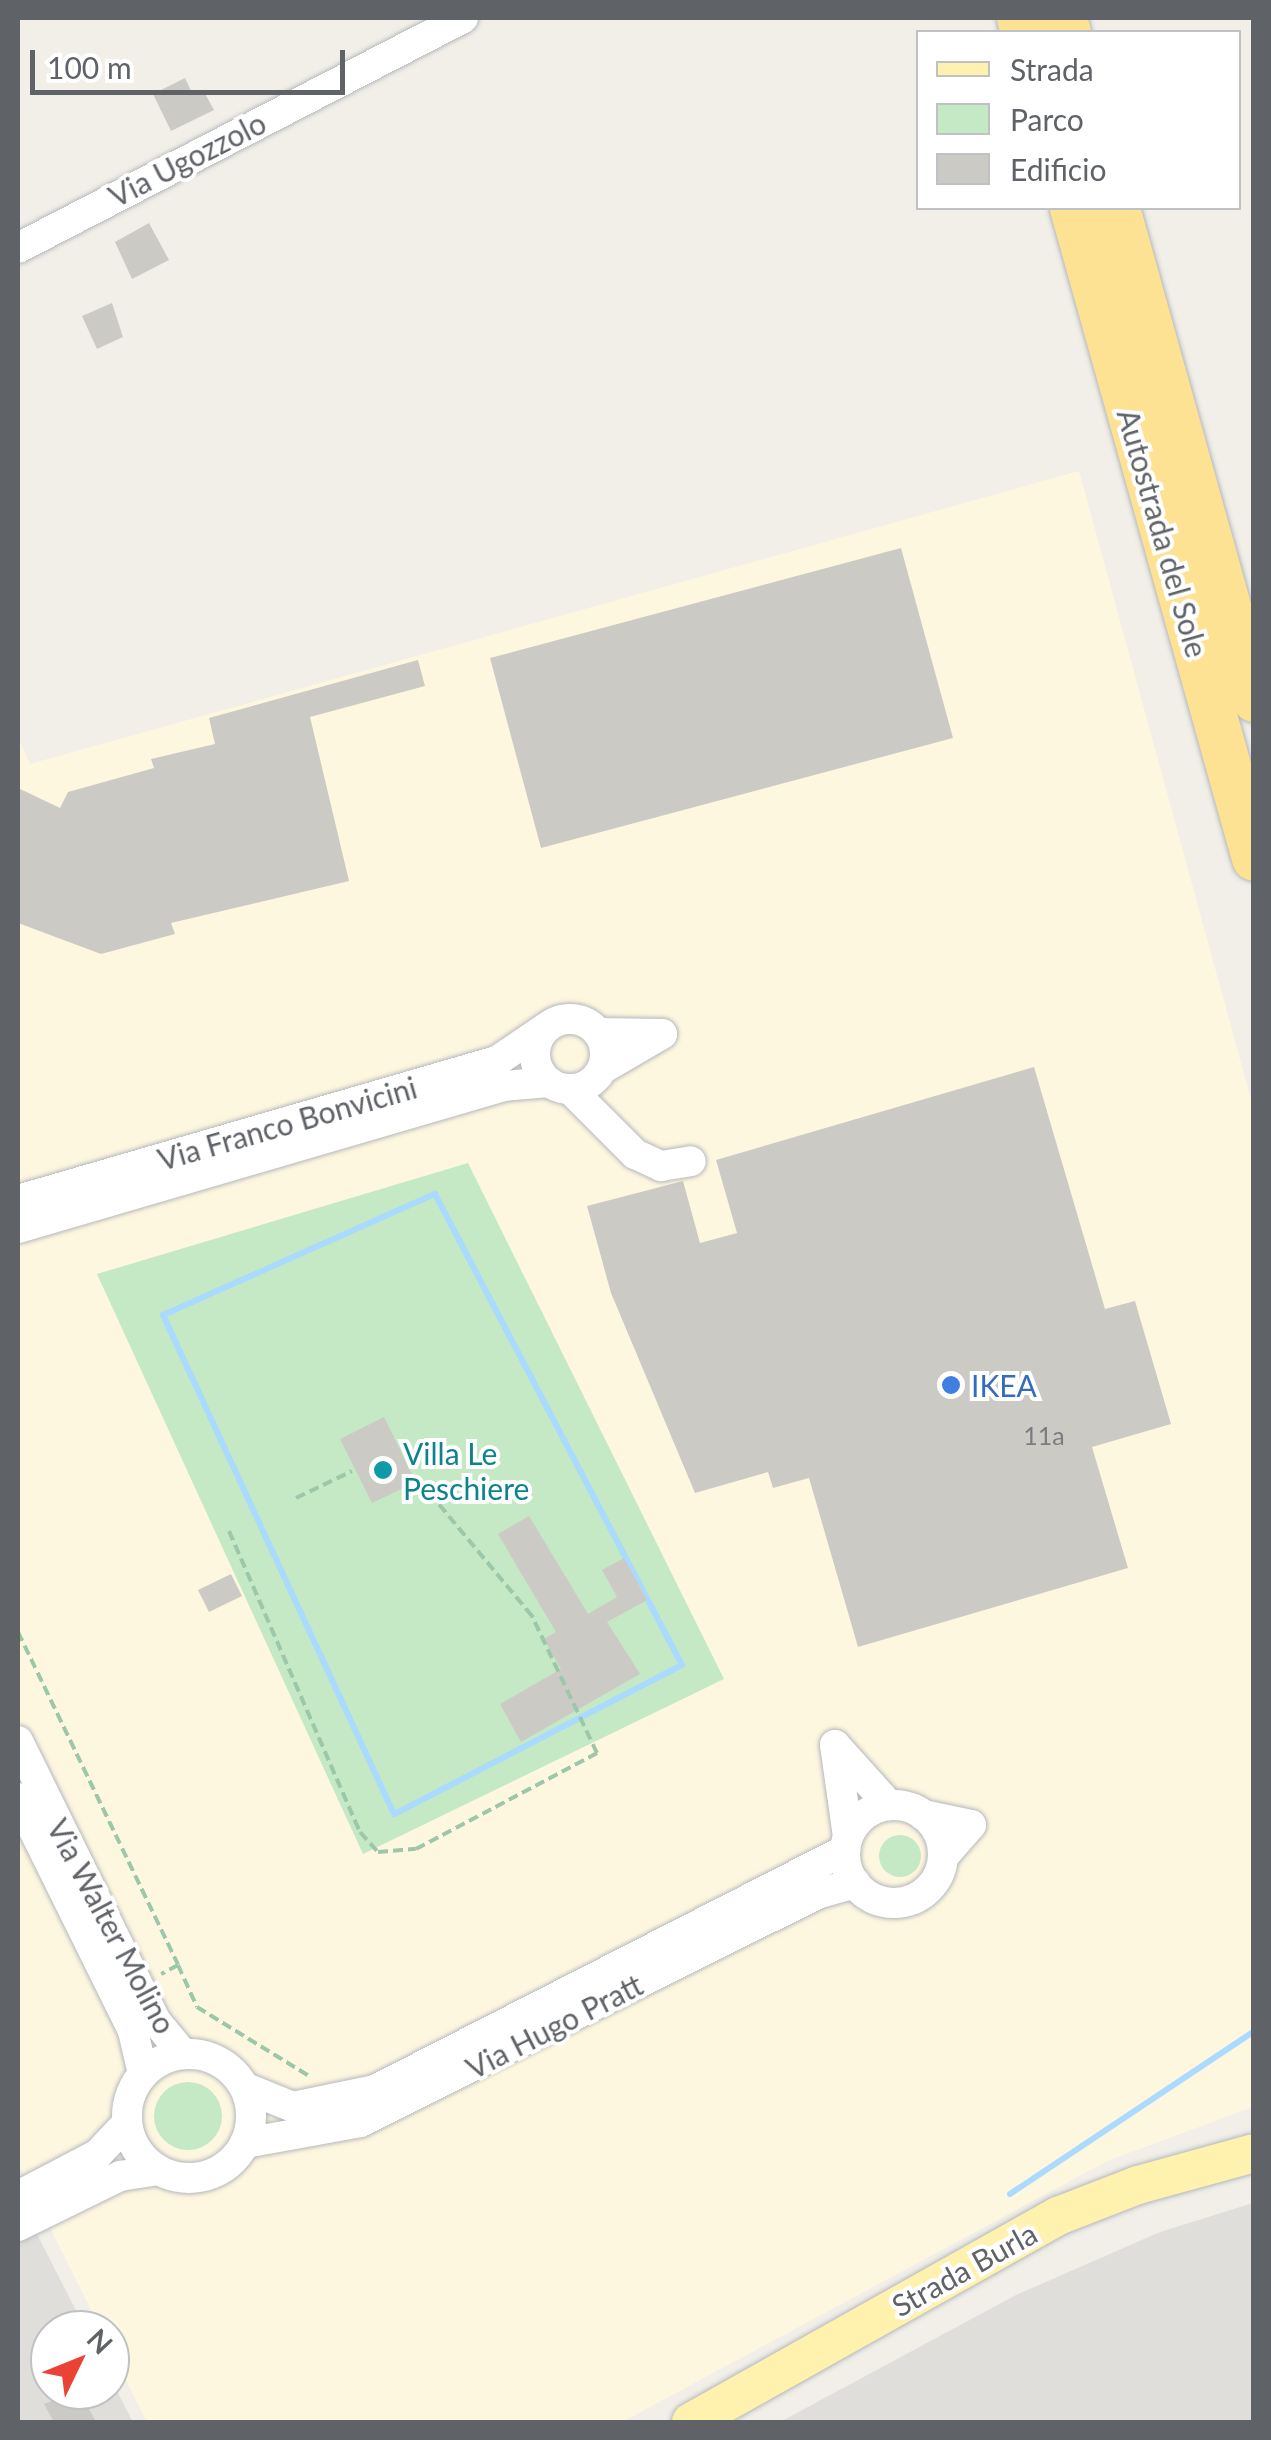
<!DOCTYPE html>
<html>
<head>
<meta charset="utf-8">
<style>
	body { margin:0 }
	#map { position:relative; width:1271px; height:2440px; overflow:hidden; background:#f1efe8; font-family:Lato,sans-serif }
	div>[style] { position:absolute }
	.commercial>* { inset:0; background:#fef7e0 }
	.industrial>* { inset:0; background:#e0deda }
	.green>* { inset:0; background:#c5e8c5 }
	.round { border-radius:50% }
	.stream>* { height:6px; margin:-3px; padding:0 3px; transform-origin:3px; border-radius:3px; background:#aadaff }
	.building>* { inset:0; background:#cccac5 }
	.path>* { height:4px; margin-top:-2px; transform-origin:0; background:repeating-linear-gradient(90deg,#9cc7a9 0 10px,transparent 0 15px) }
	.roads { filter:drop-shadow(0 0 2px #b5b8bc) drop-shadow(0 0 2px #b5b8bc) }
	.minor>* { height:30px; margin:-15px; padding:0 15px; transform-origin:15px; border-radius:15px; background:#fff }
	.minor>.ring { margin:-15px; padding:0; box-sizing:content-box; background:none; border:30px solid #fff; border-radius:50% }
	.major>* { height:38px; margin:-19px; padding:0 19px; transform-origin:19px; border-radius:19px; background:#fff2af }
	.highway>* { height:45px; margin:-22.5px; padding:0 22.5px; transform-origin:22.5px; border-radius:22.5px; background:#fde293 }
	.dots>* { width:28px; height:28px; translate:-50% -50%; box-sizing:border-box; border:5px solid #fff; border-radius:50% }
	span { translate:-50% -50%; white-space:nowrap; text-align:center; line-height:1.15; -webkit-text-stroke:8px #fff; paint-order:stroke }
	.number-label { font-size:25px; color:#7a7d7f }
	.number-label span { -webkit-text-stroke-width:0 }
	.street-label { font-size:30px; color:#5f6368 }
	.shop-label { font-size:30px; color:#366cbe }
	.left { translate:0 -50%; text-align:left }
	.culture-label { font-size:30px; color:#0d838f }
	.frame { position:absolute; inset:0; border:20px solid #5f6368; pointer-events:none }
	.legend { position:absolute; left:916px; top:30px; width:325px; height:180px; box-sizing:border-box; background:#fff; border:2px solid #bfc1c3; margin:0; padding:12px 18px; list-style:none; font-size:30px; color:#5f6368 }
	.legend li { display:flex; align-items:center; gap:20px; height:50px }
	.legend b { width:50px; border:2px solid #bfc1c3 }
	.north { position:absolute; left:30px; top:2310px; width:100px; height:100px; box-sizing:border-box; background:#fff; border:2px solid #bfc1c3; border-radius:50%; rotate:47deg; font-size:28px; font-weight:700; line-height:40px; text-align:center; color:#5f6368 }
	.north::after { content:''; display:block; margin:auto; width:35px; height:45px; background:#ea4335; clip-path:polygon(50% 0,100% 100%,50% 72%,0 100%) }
	.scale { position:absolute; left:30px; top:50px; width:315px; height:45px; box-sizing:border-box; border:5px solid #5f6368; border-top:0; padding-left:12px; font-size:30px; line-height:35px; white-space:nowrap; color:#5f6368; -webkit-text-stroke:8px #fff; paint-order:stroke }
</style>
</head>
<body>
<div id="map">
	<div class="commercial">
		<div style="clip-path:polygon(1079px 471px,1253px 1107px,1253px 2107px,1107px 2161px,622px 2422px,147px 2422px,110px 2348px,110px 2330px,101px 2330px,18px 2163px,18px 738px,30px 764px)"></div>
	</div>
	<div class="industrial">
		<div style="clip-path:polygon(18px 2197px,86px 2330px,50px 2330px,50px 2390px,110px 2390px,110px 2378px,133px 2422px,18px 2422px)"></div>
		<div style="clip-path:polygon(1253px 2203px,1253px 2422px,780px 2422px,1016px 2295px,1160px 2232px)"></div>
	</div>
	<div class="green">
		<div style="clip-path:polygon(468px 1163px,724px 1679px,363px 1854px,97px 1274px)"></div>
		<div class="round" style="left:879px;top:1835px;width:42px;height:42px"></div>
		<div class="round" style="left:154px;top:2082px;width:68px;height:68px"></div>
	</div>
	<div class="stream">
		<div style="left:435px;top:1194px;width:532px;rotate:62.33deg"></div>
		<div style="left:682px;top:1665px;width:324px;rotate:152.6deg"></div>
		<div style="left:394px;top:1814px;width:550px;rotate:-114.84deg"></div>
		<div style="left:163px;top:1315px;width:298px;rotate:-24deg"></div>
		<div style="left:1010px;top:2194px;width:293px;rotate:-33.7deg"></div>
	</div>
	<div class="building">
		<div style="clip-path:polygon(185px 78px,193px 95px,203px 90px,214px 110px,171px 131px,153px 94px)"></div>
		<div style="clip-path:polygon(149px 223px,169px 260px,132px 279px,115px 242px)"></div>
		<div style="clip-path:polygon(112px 303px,123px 337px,97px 349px,82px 316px)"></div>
		<div style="clip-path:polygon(901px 548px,953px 738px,541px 848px,490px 658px)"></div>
		<div style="clip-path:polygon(418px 660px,425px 686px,310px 717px,349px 881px,171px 923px,175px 934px,101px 954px,18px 923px,18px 788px,60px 808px,68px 792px,154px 768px,151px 759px,215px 744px,209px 718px)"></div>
		<div style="clip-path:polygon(1034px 1067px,1105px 1309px,1135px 1301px,1171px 1424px,1092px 1447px,1128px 1568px,858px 1647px,809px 1478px,773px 1488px,768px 1472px,695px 1493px,611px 1293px,587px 1206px,683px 1181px,700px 1243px,737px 1233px,716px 1160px)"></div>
		<div style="clip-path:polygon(384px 1417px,416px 1482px,372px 1503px,340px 1439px)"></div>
		<div style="clip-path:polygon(529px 1516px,588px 1614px,617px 1597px,602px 1570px,624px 1558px,647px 1600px,607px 1622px,640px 1674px,521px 1742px,500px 1704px,561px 1669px,544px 1639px,556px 1632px,498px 1534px)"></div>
		<div style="clip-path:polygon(231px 1574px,242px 1596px,209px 1612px,198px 1590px)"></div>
		<div style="clip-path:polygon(79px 2390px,96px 2422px,54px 2422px,44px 2404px)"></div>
	</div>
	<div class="path">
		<div style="left:296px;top:1498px;width:62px;rotate:-25.7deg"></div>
		<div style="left:229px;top:1531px;width:328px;rotate:66.5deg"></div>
		<div style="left:360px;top:1832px;width:27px;rotate:48deg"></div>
		<div style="left:378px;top:1852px;width:38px;rotate:-5deg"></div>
		<div style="left:416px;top:1849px;width:205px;rotate:-27.9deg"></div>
		<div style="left:597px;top:1753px;width:152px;rotate:-115.4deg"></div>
		<div style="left:532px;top:1616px;width:173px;rotate:-129.8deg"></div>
		<div style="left:18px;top:1632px;width:369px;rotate:64.3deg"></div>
		<div style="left:178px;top:1965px;width:19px;rotate:152deg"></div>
		<div style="left:178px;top:1965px;width:46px;rotate:65.7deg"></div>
		<div style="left:197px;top:2007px;width:134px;rotate:31.6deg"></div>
	</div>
	<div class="roads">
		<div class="minor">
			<div style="left:18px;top:248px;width:501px;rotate:-27.33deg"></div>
			<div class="ring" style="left:535px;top:1019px;width:40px;height:40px"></div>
			<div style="left:598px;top:1033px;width:64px;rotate:0.9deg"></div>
			<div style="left:662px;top:1034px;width:69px;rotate:149.7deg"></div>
			<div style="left:570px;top:1089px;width:92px;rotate:45deg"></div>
			<div style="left:635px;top:1154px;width:29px;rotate:25deg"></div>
			<div style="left:661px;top:1166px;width:30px;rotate:-9deg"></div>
			<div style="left:18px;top:1200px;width:499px;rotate:-16.2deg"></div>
			<div style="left:497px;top:1061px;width:60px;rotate:-34.2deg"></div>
			<div style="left:18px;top:1228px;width:506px;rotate:-16.29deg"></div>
			<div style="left:504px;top:1086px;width:45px;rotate:-5.1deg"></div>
			<div style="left:18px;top:1741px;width:311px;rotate:63.8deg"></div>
			<div style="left:155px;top:2020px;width:44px;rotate:50.5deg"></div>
			<div style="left:18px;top:1798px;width:260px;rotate:63.7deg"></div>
			<div style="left:133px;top:2031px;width:44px;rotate:76.9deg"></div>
			<div class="ring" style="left:845px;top:1805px;width:68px;height:68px"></div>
			<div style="left:923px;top:1815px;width:49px;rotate:11.8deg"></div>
			<div style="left:971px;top:1825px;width:41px;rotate:131.1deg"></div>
			<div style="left:848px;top:1837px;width:93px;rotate:-98deg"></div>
			<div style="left:835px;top:1745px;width:81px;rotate:48deg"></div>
			<div class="ring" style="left:127px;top:2054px;width:94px;height:94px"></div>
			<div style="left:246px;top:2088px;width:51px;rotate:22deg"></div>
			<div style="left:293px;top:2107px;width:84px;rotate:-11.7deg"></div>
			<div style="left:375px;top:2090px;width:528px;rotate:-27.05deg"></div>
			<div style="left:245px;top:2143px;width:117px;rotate:-10.3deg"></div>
			<div style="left:360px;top:2122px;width:511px;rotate:-26.51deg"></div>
			<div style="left:817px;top:1894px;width:40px;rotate:-16deg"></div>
			<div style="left:18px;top:2196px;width:90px;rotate:-27.7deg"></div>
			<div style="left:98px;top:2154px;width:42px;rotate:-46.9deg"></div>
			<div style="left:18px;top:2226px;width:114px;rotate:-26.1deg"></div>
			<div style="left:120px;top:2176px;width:39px;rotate:-9deg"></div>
		</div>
		<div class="major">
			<div style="left:691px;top:2422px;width:421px;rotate:-29.3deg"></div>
			<div style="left:1058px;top:2216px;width:86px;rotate:-21.2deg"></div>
			<div style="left:1138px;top:2185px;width:120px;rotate:-15.4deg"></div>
		</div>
		<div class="highway">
			<div style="left:1019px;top:18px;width:15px;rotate:74deg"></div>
			<div style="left:1064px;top:18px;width:15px;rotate:74deg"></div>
			<div style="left:1072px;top:208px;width:675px;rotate:74.36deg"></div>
			<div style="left:1117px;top:208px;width:510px;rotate:74.41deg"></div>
		</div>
	</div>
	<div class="dots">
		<div style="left:951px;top:1385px;background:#3f7fe0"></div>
		<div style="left:383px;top:1470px;background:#0f9aa8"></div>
	</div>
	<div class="number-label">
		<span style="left:1044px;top:1435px">11a</span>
	</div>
	<div class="street-label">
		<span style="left:187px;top:159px;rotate:-27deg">Via Ugozzolo</span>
		<span style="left:1163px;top:533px;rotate:74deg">Autostrada del Sole</span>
		<span style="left:287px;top:1123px;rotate:-16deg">Via Franco Bonvicini</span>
		<span style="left:112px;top:1926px;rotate:62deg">Via Walter Molino</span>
		<span style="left:554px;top:2026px;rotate:-27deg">Via Hugo Pratt</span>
		<span style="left:964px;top:2269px;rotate:-29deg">Strada Burla</span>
	</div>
	<div class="shop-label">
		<span class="left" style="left:971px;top:1385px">IKEA</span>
	</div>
	<div class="culture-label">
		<span class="left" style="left:403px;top:1470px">Villa Le<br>Peschiere</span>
	</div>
	<div class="frame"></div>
	<ul class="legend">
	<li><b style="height:12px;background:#fff2af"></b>Strada</li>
	<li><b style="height:28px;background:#c5e8c5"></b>Parco</li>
	<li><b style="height:28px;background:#cccac5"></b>Edificio</li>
	</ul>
	<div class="north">N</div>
	<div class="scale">100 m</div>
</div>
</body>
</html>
